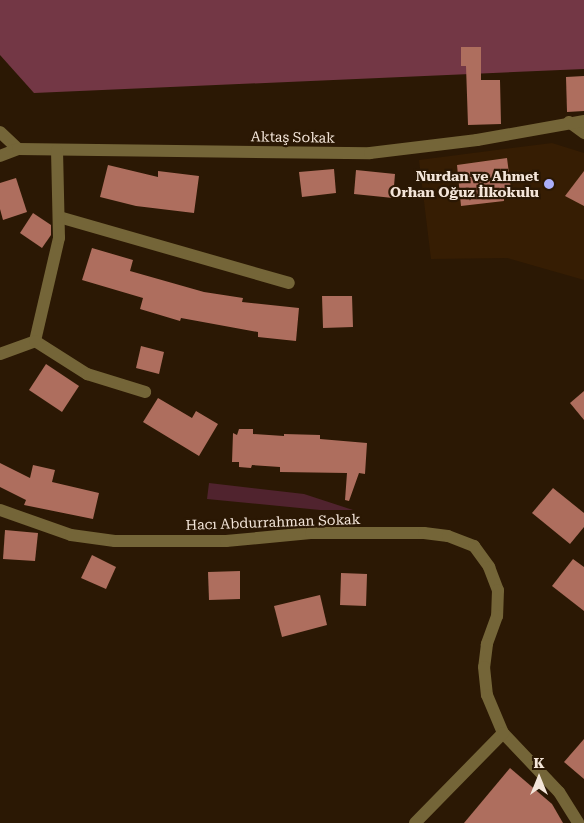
<!DOCTYPE html>
<html>
<head>
<meta charset="utf-8">
<style>
	body { margin:0 }
	#map { position:relative; width:584px; height:823px; overflow:hidden; background:#2b1804; font-family:"Roboto Serif",serif }
	div>[style] { position:absolute }
	.built>* { inset:0; background:#361d03 }
	.green>* { inset:0; background:#50232e }
	.forest>* { inset:0; background:#733745 }
	.building>* { inset:0; background:#ae6e5e }
	.minor>* { height:12px; margin:-6px; padding:0 6px; transform-origin:6px; border-radius:6px; background:#746538 }
	.dots>* { width:14px; height:14px; translate:-50% -50%; box-sizing:border-box; border:2px solid #2b1804; border-radius:50% }
	span { translate:-50% -50%; white-space:nowrap; text-align:center; line-height:1.15; -webkit-text-stroke:4.5px #2b1804; paint-order:stroke }
	.street-label { font-size:14px; color:#f3e5d9 }
	.poi-label { font-size:14px; color:#f3e5d9; font-weight:700 }
	.right { translate:-100% -50%; text-align:right }
	.north { position:absolute; left:514px; top:753px; width:50px; height:50px; -webkit-text-stroke:4px #2b1804; paint-order:stroke; rotate:0deg; font-size:14px; font-weight:700; line-height:20px; text-align:center; color:#f3e5d9 }
	.north::after { content:''; display:block; margin:auto; width:18px; height:22px; background:#f3e5d9; clip-path:polygon(50% 0,100% 100%,50% 72%,0 100%) }
</style>
</head>
<body>
<div id="map">
	<div class="built">
		<div style="clip-path:polygon(552px 143px,584px 153px,584px 280px,507px 258px,431px 259px,419px 160px)"></div>
	</div>
	<div class="green">
		<div style="clip-path:polygon(209px 483px,304px 494px,353px 510px,320px 510px,207px 499px)"></div>
	</div>
	<div class="forest">
		<div style="clip-path:polygon(0 0,584px 0,584px 69px,34px 93px,0 55px)"></div>
	</div>
	<div class="building">
		<div style="clip-path:polygon(461px 47px,481px 47px,481px 80px,500px 80px,501px 124px,468px 125px,466px 66px,461px 66px)"></div>
		<div style="clip-path:polygon(584px 76px,584px 111px,567px 112px,566px 77px)"></div>
		<div style="clip-path:polygon(507px 158px,511px 189px,503px 190px,504px 201px,461px 206px,457px 165px)"></div>
		<div style="clip-path:polygon(108px 165px,158px 177px,158px 171px,199px 176px,194px 213px,136px 206px,100px 197px)"></div>
		<div style="clip-path:polygon(334px 169px,336px 193px,302px 197px,299px 172px)"></div>
		<div style="clip-path:polygon(356px 170px,395px 174px,393px 198px,354px 194px)"></div>
		<div style="clip-path:polygon(584px 171px,584px 206px,565px 196px)"></div>
		<div style="clip-path:polygon(16px 178px,27px 212px,3px 220px,0 209px,0 183px)"></div>
		<div style="clip-path:polygon(33px 213px,51px 225px,51px 235px,42px 248px,20px 233px)"></div>
		<div style="clip-path:polygon(92px 248px,133px 260px,130px 271px,204px 292px,243px 298px,242px 302px,299px 308px,296px 341px,258px 337px,258px 332px,181px 318px,180px 321px,140px 309px,143px 298px,82px 280px)"></div>
		<div style="clip-path:polygon(322px 296px,352px 296px,353px 327px,323px 328px)"></div>
		<div style="clip-path:polygon(141px 346px,164px 352px,159px 374px,136px 368px)"></div>
		<div style="clip-path:polygon(46px 364px,79px 386px,62px 412px,29px 390px)"></div>
		<div style="clip-path:polygon(584px 391px,584px 420px,570px 403px)"></div>
		<div style="clip-path:polygon(158px 398px,192px 418px,196px 411px,218px 424px,199px 456px,143px 422px)"></div>
		<div style="clip-path:polygon(239px 429px,253px 429px,253px 434px,284px 436px,284px 434px,320px 435px,320px 439px,367px 443px,365px 474px,359px 473px,349px 501px,345px 500px,347px 473px,280px 472px,280px 467px,252px 465px,251px 468px,239px 467px,239px 462px,232px 462px,233px 433px,237px 435px)"></div>
		<div style="clip-path:polygon(0 463px,30px 478px,33px 465px,55px 470px,52px 482px,99px 493px,93px 519px,24px 505px,26px 500px,0 487px)"></div>
		<div style="clip-path:polygon(553px 488px,584px 513px,584px 527px,570px 544px,532px 513px)"></div>
		<div style="clip-path:polygon(5px 530px,38px 533px,35px 561px,3px 559px)"></div>
		<div style="clip-path:polygon(92px 555px,116px 567px,106px 589px,81px 578px)"></div>
		<div style="clip-path:polygon(573px 559px,584px 567px,584px 611px,552px 586px)"></div>
		<div style="clip-path:polygon(240px 571px,240px 599px,209px 600px,208px 572px)"></div>
		<div style="clip-path:polygon(341px 573px,367px 574px,366px 606px,340px 605px)"></div>
		<div style="clip-path:polygon(320px 595px,327px 625px,282px 637px,274px 606px)"></div>
		<div style="clip-path:polygon(584px 739px,584px 779px,564px 762px)"></div>
		<div style="clip-path:polygon(510px 768px,552px 804px,563px 823px,464px 823px)"></div>
	</div>
	<div class="minor">
		<div style="left:569px;top:122px;width:19px;rotate:36deg"></div>
		<div style="left:0;top:132px;width:25px;rotate:43deg"></div>
		<div style="left:0;top:156px;width:19px;rotate:-21deg"></div>
		<div style="left:18px;top:149px;width:352px;rotate:0.7deg"></div>
		<div style="left:370px;top:153px;width:108px;rotate:-6.9deg"></div>
		<div style="left:477px;top:140px;width:109px;rotate:-10.1deg"></div>
		<div style="left:59px;top:217px;width:239px;rotate:16deg"></div>
		<div style="left:35px;top:341px;width:106px;rotate:-76.9deg"></div>
		<div style="left:59px;top:238px;width:88px;rotate:-91.3deg"></div>
		<div style="left:0;top:354px;width:37px;rotate:-20deg"></div>
		<div style="left:35px;top:341px;width:62px;rotate:32.4deg"></div>
		<div style="left:87px;top:374px;width:61px;rotate:17.2deg"></div>
		<div style="left:0;top:510px;width:75px;rotate:19.4deg"></div>
		<div style="left:71px;top:535px;width:44px;rotate:7.8deg"></div>
		<div style="left:115px;top:541px;width:111px"></div>
		<div style="left:226px;top:541px;width:85px;rotate:-5.4deg"></div>
		<div style="left:311px;top:533px;width:113px"></div>
		<div style="left:424px;top:533px;width:24px;rotate:7deg"></div>
		<div style="left:448px;top:536px;width:28px;rotate:21deg"></div>
		<div style="left:474px;top:546px;width:26px;rotate:54deg"></div>
		<div style="left:489px;top:567px;width:25px;rotate:69deg"></div>
		<div style="left:498px;top:590px;width:26px;rotate:92deg"></div>
		<div style="left:497px;top:616px;width:30px;rotate:110deg"></div>
		<div style="left:487px;top:644px;width:23px;rotate:97deg"></div>
		<div style="left:484px;top:667px;width:28px;rotate:84deg"></div>
		<div style="left:487px;top:695px;width:41px;rotate:67.2deg"></div>
		<div style="left:503px;top:733px;width:81px;rotate:46.5deg"></div>
		<div style="left:559px;top:792px;width:36px;rotate:58deg"></div>
		<div style="left:415px;top:823px;width:126px;rotate:-45.6deg"></div>
	</div>
	<div class="dots">
		<div style="left:549px;top:184px;background:#abaffb"></div>
	</div>
	<div class="street-label">
		<span style="left:293px;top:137px;rotate:1deg">Aktaş Sokak</span>
		<span style="left:273px;top:522px;rotate:-2deg">Hacı Abdurrahman Sokak</span>
	</div>
	<div class="poi-label">
		<span class="right" style="left:539px;top:184px">Nurdan ve Ahmet<br>Orhan Oğuz İlkokulu</span>
	</div>
	<div class="north">K</div>
</div>
</body>
</html>
